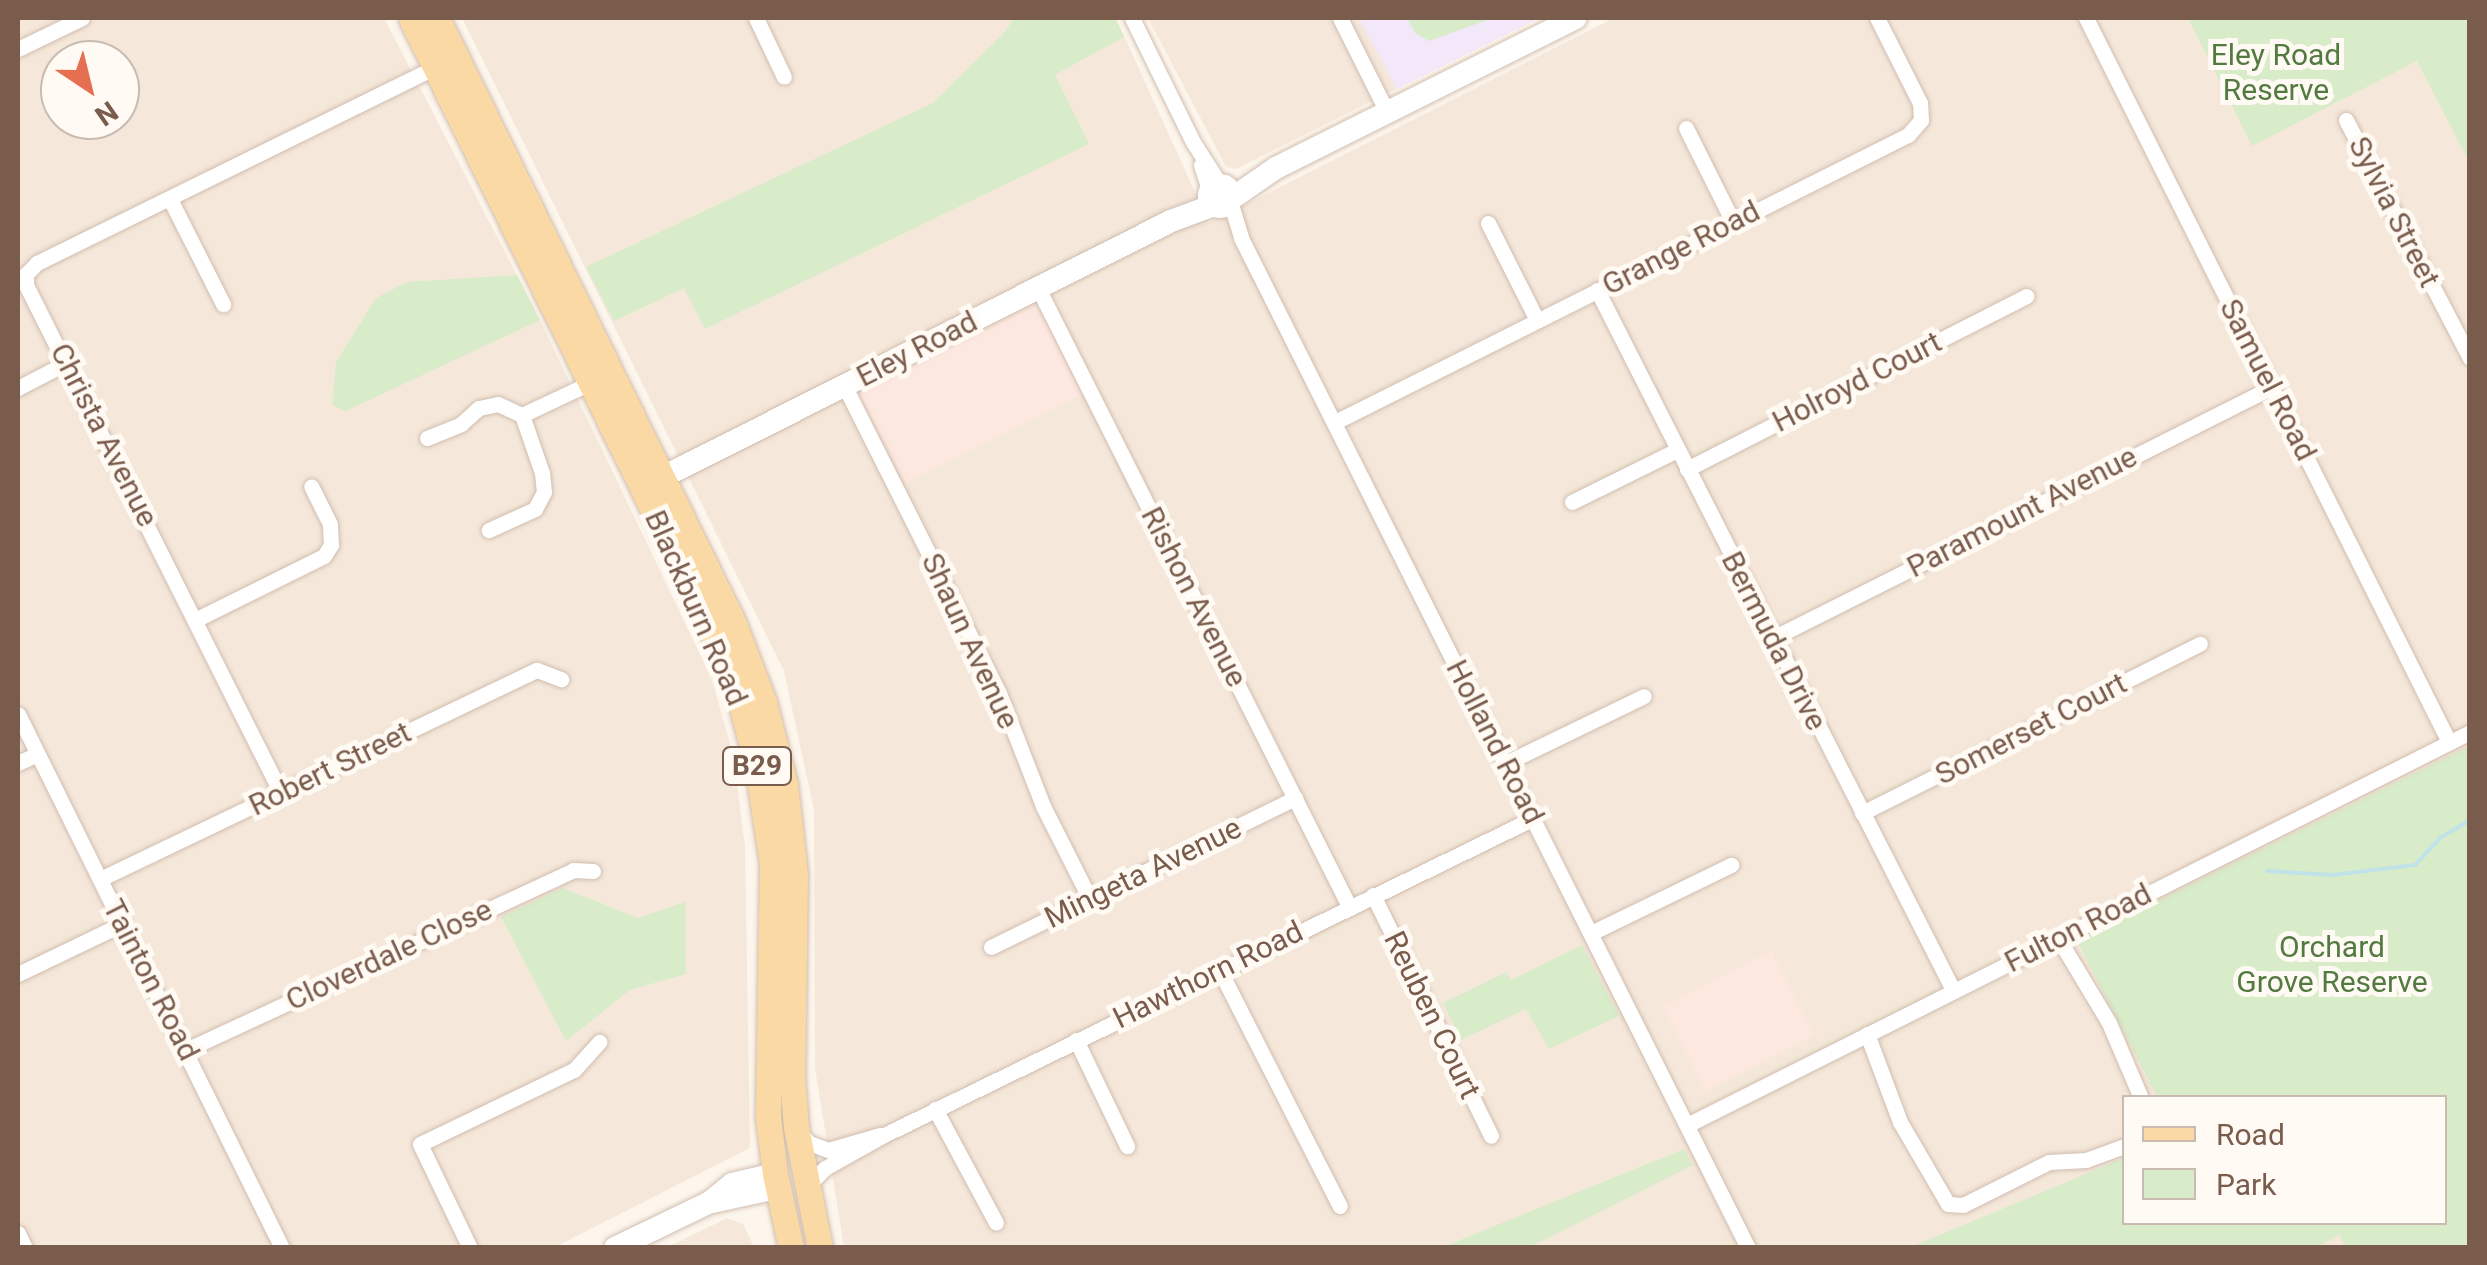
<!DOCTYPE html>
<html>
<head>
<meta charset="utf-8">
<style>
	body { margin:0 }
	#map { position:relative; width:2487px; height:1265px; overflow:hidden; background:#fdf6ec; font-family:Roboto,sans-serif }
	div>[style] { position:absolute }
	.residential>* { inset:0; background:#f5e8da }
	.commercial>* { inset:0; background:#fde8e0 }
	.education>* { inset:0; background:#f3e8fa }
	.green>* { inset:0; background:#d8ecc9 }
	.stream>* { height:4px; margin:-2px; padding:0 2px; transform-origin:2px; border-radius:2px; background:#bfe3e8 }
	.roads { filter:drop-shadow(0 0 2px #d1beb0) drop-shadow(0 0 2px #d1beb0) }
	.minor>* { height:15px; margin:-7.5px; padding:0 7.5px; transform-origin:7.5px; border-radius:7.5px; background:#fff }
	.secondary>* { height:22px; margin:-11px; padding:0 11px; transform-origin:11px; border-radius:11px; background:#fff }
	.secondary>.ring { margin:-11px; padding:0; box-sizing:content-box; background:none; border:22px solid #fff; border-radius:50% }
	.primary>* { height:25px; margin:-12.5px; padding:0 12.5px; transform-origin:12.5px; border-radius:12.5px; background:#fbd9a5 }
	span { translate:-50% -50%; white-space:nowrap; text-align:center; line-height:1.15; -webkit-text-stroke:10px #fffaf3; paint-order:stroke }
	.shield-label span { padding:2px 8px; background:#fffaf3; border:2px solid; border-radius:8px; -webkit-text-stroke-width:0 }
	.shield-label { font-size:28px; color:#7a5c4d; font-weight:700 }
	.park-label { font-size:30px; color:#537a41 }
	.street-label { font-size:30px; color:#7a5c4d }
	.frame { position:absolute; inset:0; border:20px solid #7a5c4d; pointer-events:none }
	.legend { position:absolute; left:2122px; top:1095px; width:325px; height:130px; box-sizing:border-box; background:#fffaf3; border:2px solid #cabbb1; margin:0; padding:12px 18px; list-style:none; font-size:30px; color:#7a5c4d }
	.legend li { display:flex; align-items:center; gap:20px; height:50px }
	.legend b { width:50px; border:2px solid #cabbb1 }
	.north { position:absolute; left:40px; top:40px; width:100px; height:100px; box-sizing:border-box; background:#fffaf3; border:2px solid #cabbb1; border-radius:50%; rotate:145deg; font-size:28px; font-weight:700; line-height:40px; text-align:center; color:#7a5c4d }
	.north::after { content:''; display:block; margin:auto; width:35px; height:45px; background:#e76f51; clip-path:polygon(50% 0,100% 100%,50% 72%,0 100%) }
</style>
</head>
<body>
<div id="map">
	<div class="residential">
		<div style="clip-path:polygon(evenodd,18px 18px,384px 18px,540px 320px,711px 677px,733px 754px,745px 847px,750px 1148px,555px 1247px,18px 1247px,18px 18px,60px 60px,120px 60px,120px 120px,60px 120px,60px 60px)"></div>
		<div style="clip-path:polygon(evenodd,462px 18px,1116px 18px,1209px 223px,1614px 18px,2469px 18px,2469px 1247px,844px 1247px,815px 1068px,814px 810px,784px 671px,462px 18px,2124px 1098px,2444px 1098px,2444px 1222px,2124px 1222px,2124px 1098px)"></div>
		<div style="clip-path:polygon(1148px 18px,1539px 18px,1236px 169px,1226px 167px)"></div>
		<div style="clip-path:polygon(727px 1218px,743px 1224px,754px 1247px,668px 1247px)"></div>
	</div>
	<div class="commercial">
		<div style="clip-path:polygon(1036px 296px,1085px 393px,905px 484px,856px 386px)"></div>
		<div style="clip-path:polygon(1771px 951px,1814px 1035px,1706px 1091px,1663px 1007px)"></div>
	</div>
	<div class="education">
		<div style="clip-path:polygon(1359px 18px,1539px 18px,1397px 89px)"></div>
	</div>
	<div class="green">
		<div style="clip-path:polygon(1014px 18px,1115px 18px,1124px 37px,1055px 75px,1089px 144px,705px 329px,684px 288px,614px 321px,586px 267px,933px 103px,1004px 33px)"></div>
		<div style="clip-path:polygon(1407px 18px,1493px 18px,1429px 41px,1416px 34px)"></div>
		<div style="clip-path:polygon(2188px 18px,2469px 18px,2469px 162px,2417px 61px,2252px 146px)"></div>
		<div style="clip-path:polygon(517px 275px,540px 320px,346px 411px,332px 405px,336px 362px,376px 298px,407px 282px)"></div>
		<div style="clip-path:polygon(2469px 746px,2469px 1247px,2346px 1247px,2339px 1235px,2315px 1248px,1911px 1247px,2124px 1158px,2124px 1222px,2444px 1222px,2444px 1098px,2157px 1097px,2077px 941px)"></div>
		<div style="clip-path:polygon(563px 888px,638px 918px,685px 902px,686px 974px,630px 990px,566px 1041px,501px 917px)"></div>
		<div style="clip-path:polygon(1582px 945px,1619px 1016px,1549px 1049px,1526px 1009px,1461px 1040px,1443px 1003px,1506px 972px,1511px 980px)"></div>
		<div style="clip-path:polygon(1684px 1149px,1693px 1165px,1530px 1247px,1443px 1247px)"></div>
	</div>
	<div class="stream">
		<div style="left:2267px;top:871px;width:66px;rotate:3.5deg"></div>
		<div style="left:2333px;top:875px;width:83px;rotate:-7deg"></div>
		<div style="left:2415px;top:865px;width:37px;rotate:-47deg"></div>
		<div style="left:2440px;top:838px;width:35px;rotate:-31deg"></div>
	</div>
	<div class="roads">
		<div class="minor">
			<div style="left:756px;top:18px;width:65px;rotate:64.6deg"></div>
			<div style="left:1132px;top:18px;width:138px;rotate:63.8deg"></div>
			<div style="left:1193px;top:142px;width:52px;rotate:57.5deg"></div>
			<div style="left:1340px;top:18px;width:105px;rotate:63.4deg"></div>
			<div style="left:2086px;top:18px;width:810px;rotate:63.37deg"></div>
			<div style="left:18px;top:49px;width:71px;rotate:-25.8deg"></div>
			<div style="left:2346px;top:120px;width:268px;rotate:62.5deg"></div>
			<div style="left:1686px;top:128px;width:105px;rotate:63.4deg"></div>
			<div style="left:1201px;top:165px;width:29px;rotate:72deg"></div>
			<div style="left:170px;top:199px;width:118px;rotate:63.2deg"></div>
			<div style="left:1230px;top:201px;width:39px;rotate:73deg"></div>
			<div style="left:1241px;top:238px;width:1130px;rotate:63.34deg"></div>
			<div style="left:1488px;top:223px;width:109px;rotate:63.2deg"></div>
			<div style="left:1038px;top:288px;width:692px;rotate:63.29deg"></div>
			<div style="left:1597px;top:290px;width:785px;rotate:63.04deg"></div>
			<div style="left:844px;top:385px;width:345px;rotate:63.3deg"></div>
			<div style="left:999px;top:693px;width:121px;rotate:68.7deg"></div>
			<div style="left:1043px;top:806px;width:104px;rotate:63.2deg"></div>
			<div style="left:18px;top:388px;width:56px;rotate:-27.5deg"></div>
			<div style="left:522px;top:415px;width:75px;rotate:-25.2deg"></div>
			<div style="left:1335px;top:422px;width:641px;rotate:-26.61deg"></div>
			<div style="left:1908px;top:135px;width:20px;rotate:-49deg"></div>
			<div style="left:1921px;top:120px;width:17px;rotate:-93deg"></div>
			<div style="left:1920px;top:103px;width:95px;rotate:-116.8deg"></div>
			<div style="left:427px;top:438px;width:37px;rotate:-22deg"></div>
			<div style="left:461px;top:424px;width:24px;rotate:-42deg"></div>
			<div style="left:479px;top:408px;width:19px;rotate:-12deg"></div>
			<div style="left:498px;top:404px;width:26px;rotate:25deg"></div>
			<div style="left:522px;top:415px;width:61px;rotate:71deg"></div>
			<div style="left:542px;top:473px;width:19px;rotate:84deg"></div>
			<div style="left:544px;top:492px;width:19px;rotate:118deg"></div>
			<div style="left:535px;top:509px;width:51px;rotate:155.5deg"></div>
			<div style="left:1687px;top:469px;width:381px;rotate:-27deg"></div>
			<div style="left:1572px;top:502px;width:117px;rotate:-26.3deg"></div>
			<div style="left:195px;top:620px;width:144px;rotate:-26.4deg"></div>
			<div style="left:324px;top:556px;width:13px;rotate:-58deg"></div>
			<div style="left:331px;top:545px;width:21px;rotate:-93deg"></div>
			<div style="left:330px;top:524px;width:42px;rotate:-116.6deg"></div>
			<div style="left:1773px;top:638px;width:559px;rotate:-26.7deg"></div>
			<div style="left:18px;top:714px;width:596px;rotate:63.69deg"></div>
			<div style="left:18px;top:763px;width:21px;rotate:-25deg"></div>
			<div style="left:1506px;top:763px;width:153px;rotate:-25.9deg"></div>
			<div style="left:281px;top:793px;width:568px;rotate:-116.66deg"></div>
			<div style="left:26px;top:285px;width:11px;rotate:-90deg"></div>
			<div style="left:26px;top:274px;width:16px;rotate:-45deg"></div>
			<div style="left:37px;top:263px;width:444px;rotate:-26.2deg"></div>
			<div style="left:1862px;top:813px;width:378px;rotate:-26.6deg"></div>
			<div style="left:100px;top:879px;width:484px;rotate:-25.6deg"></div>
			<div style="left:537px;top:670px;width:26px;rotate:21deg"></div>
			<div style="left:1373px;top:895px;width:268px;rotate:63.9deg"></div>
			<div style="left:1591px;top:933px;width:156px;rotate:-25.9deg"></div>
			<div style="left:2058px;top:938px;width:99px;rotate:59deg"></div>
			<div style="left:2109px;top:1023px;width:82px;rotate:66.9deg"></div>
			<div style="left:991px;top:947px;width:339px;rotate:-26.1deg"></div>
			<div style="left:1219px;top:969px;width:266px;rotate:63deg"></div>
			<div style="left:18px;top:974px;width:115px;rotate:-25.7deg"></div>
			<div style="left:1867px;top:1034px;width:94px;rotate:69.4deg"></div>
			<div style="left:1900px;top:1122px;width:95px;rotate:59.7deg"></div>
			<div style="left:1948px;top:1204px;width:15px;rotate:4deg"></div>
			<div style="left:1963px;top:1205px;width:96px;rotate:-26.6deg"></div>
			<div style="left:2049px;top:1162px;width:37px;rotate:-3deg"></div>
			<div style="left:2086px;top:1160px;width:40px;rotate:-20.2deg"></div>
			<div style="left:1076px;top:1040px;width:118px;rotate:64.3deg"></div>
			<div style="left:186px;top:1050px;width:427px;rotate:-24.9deg"></div>
			<div style="left:573px;top:870px;width:20px;rotate:3deg"></div>
			<div style="left:935px;top:1109px;width:129px;rotate:61.8deg"></div>
			<div style="left:1687px;top:1125px;width:876px;rotate:-26.65deg"></div>
			<div style="left:798px;top:1130px;width:17px;rotate:50deg"></div>
			<div style="left:809px;top:1143px;width:20px;rotate:20deg"></div>
			<div style="left:828px;top:1150px;width:54px;rotate:-16.1deg"></div>
			<div style="left:807px;top:1186px;width:25px;rotate:-45deg"></div>
			<div style="left:825px;top:1168px;width:68px;rotate:-29.2deg"></div>
			<div style="left:884px;top:1135px;width:723px;rotate:-26deg"></div>
			<div style="left:18px;top:1233px;width:17px;rotate:65deg"></div>
			<div style="left:470px;top:1248px;width:115px;rotate:-115.7deg"></div>
			<div style="left:420px;top:1144px;width:171px;rotate:-25.7deg"></div>
			<div style="left:574px;top:1070px;width:38px;rotate:-48deg"></div>
		</div>
		<div class="secondary">
			<div class="ring" style="left:1209px;top:185px;width:0;height:0"></div>
			<div style="left:1231px;top:199px;width:55px;rotate:-34.6deg"></div>
			<div style="left:1276px;top:168px;width:335px;rotate:-26.6deg"></div>
			<div style="left:663px;top:477px;width:569px;rotate:-26.75deg"></div>
			<div style="left:1171px;top:221px;width:46px;rotate:-20.4deg"></div>
			<div style="left:712px;top:1202px;width:66px;rotate:-12.2deg"></div>
			<div style="left:615px;top:1248px;width:106px;rotate:-25.8deg"></div>
			<div style="left:710px;top:1202px;width:28px;rotate:-39deg"></div>
			<div style="left:732px;top:1184px;width:44px;rotate:-13.1deg"></div>
		</div>
		<div class="primary">
			<div style="left:411px;top:18px;width:668px;rotate:63.78deg"></div>
			<div style="left:706px;top:617px;width:90px;rotate:67.7deg"></div>
			<div style="left:740px;top:700px;width:67px;rotate:75.3deg"></div>
			<div style="left:757px;top:765px;width:99px;rotate:81.3deg"></div>
			<div style="left:772px;top:863px;width:254px;rotate:90.9deg"></div>
			<div style="left:768px;top:1117px;width:57px;rotate:83deg"></div>
			<div style="left:775px;top:1174px;width:76px;rotate:77.8deg"></div>
			<div style="left:437px;top:18px;width:675px;rotate:63.89deg"></div>
			<div style="left:734px;top:624px;width:84px;rotate:69deg"></div>
			<div style="left:764px;top:702px;width:86px;rotate:75.8deg"></div>
			<div style="left:785px;top:785px;width:90px;rotate:83.6deg"></div>
			<div style="left:795px;top:874px;width:203px;rotate:90.8deg"></div>
			<div style="left:792px;top:1077px;width:50px;rotate:85.4deg"></div>
			<div style="left:796px;top:1127px;width:123px;rotate:78.8deg"></div>
		</div>
	</div>
	<div class="shield-label">
		<span style="left:757px;top:766px">B29</span>
	</div>
	<div class="park-label">
		<span style="left:2276px;top:72px">Eley Road<br>Reserve</span>
		<span style="left:2332px;top:964px">Orchard<br>Grove Reserve</span>
	</div>
	<div class="street-label">
		<span style="left:2394px;top:212px;rotate:63deg">Sylvia Street</span>
		<span style="left:1681px;top:248px;rotate:-27deg">Grange Road</span>
		<span style="left:917px;top:349px;rotate:-27deg">Eley Road</span>
		<span style="left:2268px;top:380px;rotate:63deg">Samuel Road</span>
		<span style="left:1857px;top:382px;rotate:-27deg">Holroyd Court</span>
		<span style="left:104px;top:435px;rotate:63deg">Christa Avenue</span>
		<span style="left:2022px;top:512px;rotate:-27deg">Paramount Avenue</span>
		<span style="left:1194px;top:597px;rotate:63deg">Rishon Avenue</span>
		<span style="left:696px;top:608px;rotate:66deg">Blackburn Road</span>
		<span style="left:970px;top:641px;rotate:65deg">Shaun Avenue</span>
		<span style="left:1774px;top:641px;rotate:63deg">Bermuda Drive</span>
		<span style="left:2031px;top:729px;rotate:-27deg">Somerset Court</span>
		<span style="left:1495px;top:742px;rotate:63deg">Holland Road</span>
		<span style="left:330px;top:769px;rotate:-26deg">Robert Street</span>
		<span style="left:1143px;top:873px;rotate:-26deg">Mingeta Avenue</span>
		<span style="left:2078px;top:928px;rotate:-27deg">Fulton Road</span>
		<span style="left:389px;top:955px;rotate:-25deg">Cloverdale Close</span>
		<span style="left:1208px;top:975px;rotate:-26deg">Hawthorn Road</span>
		<span style="left:151px;top:980px;rotate:63deg">Tainton Road</span>
		<span style="left:1432px;top:1015px;rotate:64deg">Reuben Court</span>
	</div>
	<div class="frame"></div>
	<ul class="legend">
	<li><b style="height:12px;background:#fbd9a5"></b>Road</li>
	<li><b style="height:28px;background:#d8ecc9"></b>Park</li>
	</ul>
	<div class="north">N</div>
</div>
</body>
</html>
